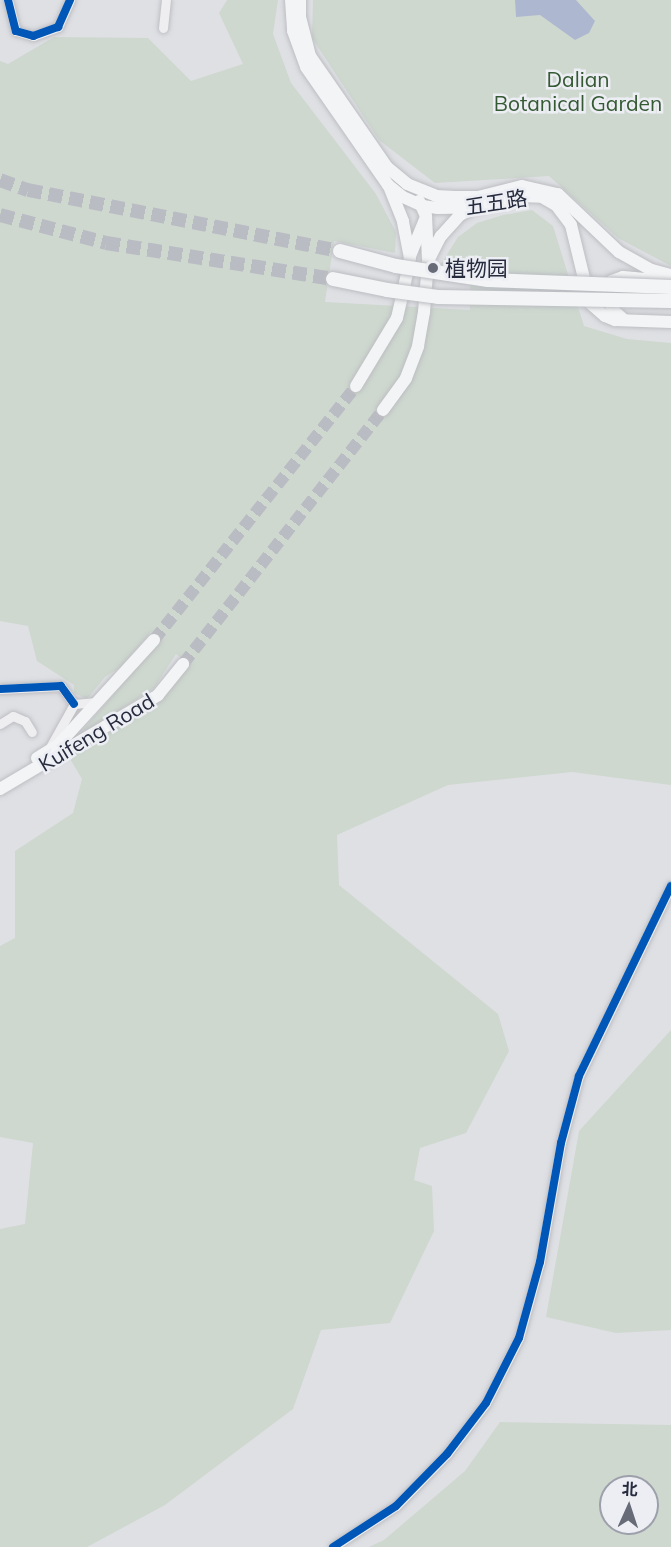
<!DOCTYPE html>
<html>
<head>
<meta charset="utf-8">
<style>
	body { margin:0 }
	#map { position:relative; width:671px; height:1547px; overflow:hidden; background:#dfe0e4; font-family:Mulish,"Noto Sans SC",sans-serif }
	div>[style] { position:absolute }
	.green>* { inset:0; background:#ced8cf }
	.water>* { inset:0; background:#adb8d0 }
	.secondary-tunnel>* { height:12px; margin-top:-6px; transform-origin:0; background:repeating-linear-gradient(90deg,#babcc3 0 12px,transparent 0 18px) }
	.primary-tunnel>* { height:14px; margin-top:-7px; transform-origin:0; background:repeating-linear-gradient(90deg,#babcc3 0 14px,transparent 0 21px) }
	.roads { filter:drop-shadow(0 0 2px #bdbec2) drop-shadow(0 0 2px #bdbec2) }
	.minor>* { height:9px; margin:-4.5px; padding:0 4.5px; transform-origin:4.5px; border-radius:4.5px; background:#eeeef1 }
	.secondary>* { height:12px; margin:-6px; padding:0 6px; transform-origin:6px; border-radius:6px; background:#f3f4f5 }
	.bridges { filter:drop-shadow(0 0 2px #bbbdc2) drop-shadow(0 0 2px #bbbdc2) }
	.primary-bridge>* { height:14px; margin:-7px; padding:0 7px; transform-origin:7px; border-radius:7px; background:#f3f4f5 }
	.cycleway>* { height:8px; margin:-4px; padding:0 4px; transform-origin:4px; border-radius:4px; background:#0057b8 }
	.dots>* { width:16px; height:16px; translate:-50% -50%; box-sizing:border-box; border:3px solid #eceef4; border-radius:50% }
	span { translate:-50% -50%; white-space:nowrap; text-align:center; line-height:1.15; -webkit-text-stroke:5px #eceef4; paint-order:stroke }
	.park-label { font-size:21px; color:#355933 }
	.street-label { font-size:21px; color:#262b3d }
	.poi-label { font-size:21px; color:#262b3d }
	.left { translate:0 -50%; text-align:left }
	.north { position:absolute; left:599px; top:1475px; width:60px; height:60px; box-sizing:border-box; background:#eceef4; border:2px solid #9da0ab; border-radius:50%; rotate:3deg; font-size:16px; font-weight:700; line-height:24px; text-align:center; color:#262b3d }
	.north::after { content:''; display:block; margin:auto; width:21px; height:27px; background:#676a77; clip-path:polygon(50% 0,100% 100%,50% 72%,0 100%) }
</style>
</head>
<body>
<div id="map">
	<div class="green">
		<div style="clip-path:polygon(227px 0,278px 0,273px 34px,291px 83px,376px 194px,396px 232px,395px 253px,334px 241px,325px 302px,470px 310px,470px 269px,441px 264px,458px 237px,477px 223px,503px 215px,532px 210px,553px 226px,584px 326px,627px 339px,671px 343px,671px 785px,572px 772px,448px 785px,337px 835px,339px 885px,498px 1014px,509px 1051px,466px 1133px,420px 1148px,414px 1180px,432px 1186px,434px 1231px,390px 1323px,321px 1330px,293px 1409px,165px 1505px,87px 1547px,0 1547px,0 1229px,25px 1224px,33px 1143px,0 1137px,0 946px,15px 938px,15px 851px,73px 813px,82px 779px,69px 757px,159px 700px,188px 663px,176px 654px,154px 688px,87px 731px,83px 730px,160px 640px,151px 632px,121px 667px,105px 677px,87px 699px,74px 693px,74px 685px,37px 661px,28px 626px,0 621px,0 61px,8px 64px,54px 37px,148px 38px,191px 81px,243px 64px,219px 13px)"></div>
		<div style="clip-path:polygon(313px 0,671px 0,671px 266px,618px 238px,549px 176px,435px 183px,379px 140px,312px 38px)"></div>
		<div style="clip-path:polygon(671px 1030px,671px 1330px,616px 1333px,546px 1317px,579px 1131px)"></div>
		<div style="clip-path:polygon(evenodd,500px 1422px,671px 1425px,671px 1547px,369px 1547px,384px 1540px,465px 1471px,500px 1422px,611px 1487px,647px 1487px,647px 1523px,611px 1523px,611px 1487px)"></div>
	</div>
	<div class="water">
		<div style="clip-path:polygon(515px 0,576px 0,595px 21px,589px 33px,575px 40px,540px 15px,516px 17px)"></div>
	</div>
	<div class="secondary-tunnel">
		<div style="left:154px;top:640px;width:325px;rotate:-51.5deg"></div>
		<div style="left:183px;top:664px;width:323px;rotate:-51.8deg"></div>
	</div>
	<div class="primary-tunnel">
		<div style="left:0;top:180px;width:30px;rotate:20deg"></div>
		<div style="left:28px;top:190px;width:318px;rotate:11.1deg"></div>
		<div style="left:0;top:215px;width:110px;rotate:14.8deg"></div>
		<div style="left:106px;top:243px;width:230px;rotate:9deg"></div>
	</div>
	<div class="roads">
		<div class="minor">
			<div style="left:8px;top:0;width:32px;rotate:76deg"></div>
			<div style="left:16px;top:31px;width:18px;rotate:16deg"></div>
			<div style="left:33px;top:36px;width:27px;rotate:-20deg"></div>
			<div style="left:58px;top:27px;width:30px;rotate:-66deg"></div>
			<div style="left:163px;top:28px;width:28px;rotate:-84deg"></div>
			<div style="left:0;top:689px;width:61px;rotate:-2.8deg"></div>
			<div style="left:61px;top:686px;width:22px;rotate:54deg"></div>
			<div style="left:0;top:724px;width:15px;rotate:-32deg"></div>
			<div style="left:13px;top:716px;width:13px;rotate:23deg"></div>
			<div style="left:25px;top:721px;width:13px;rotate:58deg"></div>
			<div style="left:49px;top:749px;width:51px;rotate:-60.9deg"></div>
			<div style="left:74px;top:704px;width:23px;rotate:-5deg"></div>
			<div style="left:333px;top:1547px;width:75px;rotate:-33.1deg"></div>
			<div style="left:396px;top:1506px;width:73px;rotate:-45.6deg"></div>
			<div style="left:447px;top:1454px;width:64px;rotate:-52.6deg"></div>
			<div style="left:486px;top:1403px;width:73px;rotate:-63.1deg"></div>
			<div style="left:519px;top:1338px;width:79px;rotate:-74.6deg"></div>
			<div style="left:540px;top:1262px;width:121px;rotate:-80deg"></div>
			<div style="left:561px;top:1143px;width:69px;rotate:-75deg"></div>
			<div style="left:579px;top:1076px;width:211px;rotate:-64.2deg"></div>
		</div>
		<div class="secondary">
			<div style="left:291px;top:0;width:31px;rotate:86deg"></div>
			<div style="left:293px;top:31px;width:38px;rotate:70deg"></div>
			<div style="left:306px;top:67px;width:144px;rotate:55.2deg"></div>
			<div style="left:388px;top:185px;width:19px;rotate:39deg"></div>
			<div style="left:403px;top:197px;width:22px;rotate:24deg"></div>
			<div style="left:423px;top:206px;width:15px;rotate:8deg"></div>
			<div style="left:438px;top:208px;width:39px;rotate:-1deg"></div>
			<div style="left:477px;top:207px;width:43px;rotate:-14.7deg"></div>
			<div style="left:519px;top:196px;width:23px;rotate:2deg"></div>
			<div style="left:542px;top:197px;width:16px;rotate:30deg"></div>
			<div style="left:556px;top:205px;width:25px;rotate:53deg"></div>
			<div style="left:571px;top:225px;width:80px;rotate:76.3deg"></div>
			<div style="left:590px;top:303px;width:20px;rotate:41deg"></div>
			<div style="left:605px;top:316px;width:11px;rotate:22deg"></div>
			<div style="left:615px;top:320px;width:56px;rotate:2deg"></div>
			<div style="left:300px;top:0;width:17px;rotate:90deg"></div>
			<div style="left:300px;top:17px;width:40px;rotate:75.6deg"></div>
			<div style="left:310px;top:56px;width:135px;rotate:55.3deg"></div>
			<div style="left:387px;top:167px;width:26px;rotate:40deg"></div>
			<div style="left:407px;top:184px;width:31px;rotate:22deg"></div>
			<div style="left:436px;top:196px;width:19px;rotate:3deg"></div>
			<div style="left:455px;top:197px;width:23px"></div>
			<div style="left:478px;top:197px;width:45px;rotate:-14deg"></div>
			<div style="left:522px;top:186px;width:37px;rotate:13deg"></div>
			<div style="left:558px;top:194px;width:84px;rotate:43.6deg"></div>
			<div style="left:619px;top:252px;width:38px;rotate:29deg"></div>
			<div style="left:652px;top:270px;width:20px;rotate:15deg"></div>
			<div style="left:419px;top:201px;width:17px;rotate:65deg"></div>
			<div style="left:426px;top:216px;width:44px;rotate:87.4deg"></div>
			<div style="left:410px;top:256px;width:42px;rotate:-67.7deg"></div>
			<div style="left:624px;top:320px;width:13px;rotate:-138deg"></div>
			<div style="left:614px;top:311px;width:11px;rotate:-117deg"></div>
			<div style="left:609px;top:301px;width:8px;rotate:-104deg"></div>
			<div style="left:607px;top:293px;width:13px;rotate:-67deg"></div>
			<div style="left:612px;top:281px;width:12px;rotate:-20deg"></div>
			<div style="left:623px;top:277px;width:44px;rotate:5.2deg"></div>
			<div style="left:356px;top:386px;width:79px;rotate:-58.9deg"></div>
			<div style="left:397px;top:318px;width:36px;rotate:-77deg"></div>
			<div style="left:405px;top:283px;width:25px;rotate:-79deg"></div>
			<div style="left:410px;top:258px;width:38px;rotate:-101deg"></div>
			<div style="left:403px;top:221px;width:35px;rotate:-112deg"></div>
			<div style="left:383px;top:410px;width:39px;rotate:-54deg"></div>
			<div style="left:406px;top:378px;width:34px;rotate:-69deg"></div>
			<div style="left:418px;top:346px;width:35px;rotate:-80deg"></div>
			<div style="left:424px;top:312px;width:51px;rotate:-85.5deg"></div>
			<div style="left:428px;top:261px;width:28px;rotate:-63deg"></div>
			<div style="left:441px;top:236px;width:28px;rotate:-48deg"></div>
			<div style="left:460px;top:215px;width:11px;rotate:-27deg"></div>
			<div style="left:37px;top:758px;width:26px;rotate:-32deg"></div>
			<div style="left:59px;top:744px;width:141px;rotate:-47.6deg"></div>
			<div style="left:0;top:789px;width:184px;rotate:-30.7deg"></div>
			<div style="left:158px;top:695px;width:40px;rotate:-51deg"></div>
		</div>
	</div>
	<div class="bridges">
		<div class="primary-bridge">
			<div style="left:340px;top:251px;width:58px;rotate:15deg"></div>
			<div style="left:396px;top:266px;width:93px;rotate:8.7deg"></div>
			<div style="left:488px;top:280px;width:183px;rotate:2.2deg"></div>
			<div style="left:333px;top:279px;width:55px;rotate:11.5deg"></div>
			<div style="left:387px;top:290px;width:51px;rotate:7.8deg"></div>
			<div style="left:438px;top:297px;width:233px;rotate:1deg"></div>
		</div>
	</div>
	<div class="cycleway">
		<div style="left:8px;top:0;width:32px;rotate:76deg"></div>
		<div style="left:16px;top:31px;width:18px;rotate:16deg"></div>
		<div style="left:33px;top:36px;width:27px;rotate:-20deg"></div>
		<div style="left:58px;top:27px;width:30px;rotate:-66deg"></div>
		<div style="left:0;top:689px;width:61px;rotate:-2.8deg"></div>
		<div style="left:61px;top:686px;width:22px;rotate:54deg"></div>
		<div style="left:333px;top:1547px;width:75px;rotate:-33.1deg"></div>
		<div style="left:396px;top:1506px;width:73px;rotate:-45.6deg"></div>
		<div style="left:447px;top:1454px;width:64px;rotate:-52.6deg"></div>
		<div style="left:486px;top:1403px;width:73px;rotate:-63.1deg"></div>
		<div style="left:519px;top:1338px;width:79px;rotate:-74.6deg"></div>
		<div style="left:540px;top:1262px;width:121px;rotate:-80deg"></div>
		<div style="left:561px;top:1143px;width:69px;rotate:-75deg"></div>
		<div style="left:579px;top:1076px;width:211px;rotate:-64.2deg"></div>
	</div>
	<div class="dots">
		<div style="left:433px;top:268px;background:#676a77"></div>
	</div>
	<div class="park-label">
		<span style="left:578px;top:91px">Dalian<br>Botanical Garden</span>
	</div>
	<div class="street-label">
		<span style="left:496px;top:202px;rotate:-9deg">五五路</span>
		<span style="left:96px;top:732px;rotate:-31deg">Kuifeng Road</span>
	</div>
	<div class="poi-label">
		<span class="left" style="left:445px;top:268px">植物园</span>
	</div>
	<div class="north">北</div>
</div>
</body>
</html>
